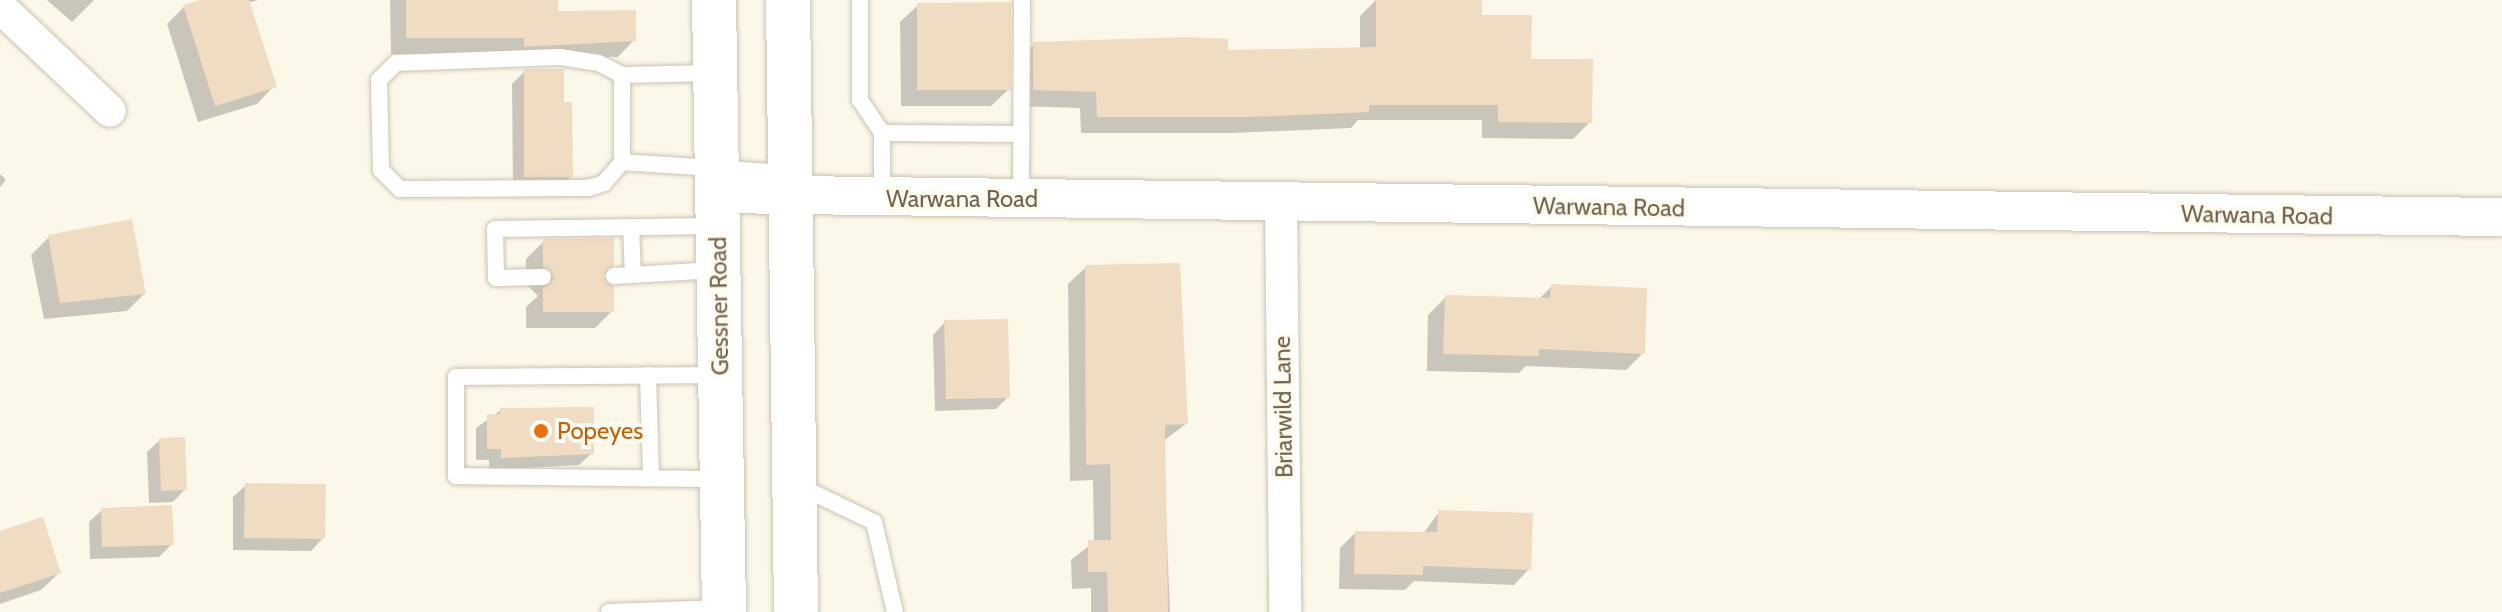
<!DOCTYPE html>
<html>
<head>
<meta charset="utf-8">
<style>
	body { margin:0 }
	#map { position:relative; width:2502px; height:612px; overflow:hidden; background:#fbf8ea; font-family:Cabin,sans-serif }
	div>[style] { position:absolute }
	.shadow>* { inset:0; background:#0003 }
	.building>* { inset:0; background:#efdcc3 }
	.roads { filter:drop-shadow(0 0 2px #cdc2b0) drop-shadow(0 0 2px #cdc2b0) }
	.service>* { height:16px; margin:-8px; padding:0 8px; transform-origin:8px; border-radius:8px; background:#fff }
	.minor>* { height:32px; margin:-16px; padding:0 16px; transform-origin:16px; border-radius:16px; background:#fff }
	.tertiary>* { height:38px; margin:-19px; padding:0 19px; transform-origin:19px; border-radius:19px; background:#fff }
	.secondary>* { height:44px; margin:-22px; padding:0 22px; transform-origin:22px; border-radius:22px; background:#fff }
	.dots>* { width:22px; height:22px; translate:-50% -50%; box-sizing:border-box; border:4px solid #fefbf0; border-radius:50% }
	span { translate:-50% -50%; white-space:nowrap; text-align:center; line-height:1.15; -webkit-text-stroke:8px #fefbf0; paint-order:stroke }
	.street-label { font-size:24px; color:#75634e }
	.food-label { font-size:24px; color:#c56008 }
	.left { translate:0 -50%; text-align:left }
</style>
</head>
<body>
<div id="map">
	<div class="shadow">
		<div style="clip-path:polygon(47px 0,94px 0,72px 22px)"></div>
		<div style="clip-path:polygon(207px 0,258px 0,248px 3px,274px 86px,257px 104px,198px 122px,167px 24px,184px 7px)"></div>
		<div style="clip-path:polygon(390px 0,556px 0,556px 13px,634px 40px,618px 57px,391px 54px)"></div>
		<div style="clip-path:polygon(1376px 0,1480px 0,1480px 17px,1590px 122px,1573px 139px,1482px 138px,1482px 120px,1358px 120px,1351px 128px,1232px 133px,1081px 133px,1080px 108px,1017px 106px,1017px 61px,1034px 44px,1226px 52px,1360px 50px,1360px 16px)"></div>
		<div style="clip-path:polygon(918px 5px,1009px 89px,991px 106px,901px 106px,900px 22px)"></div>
		<div style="clip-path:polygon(525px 71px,562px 104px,571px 176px,558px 189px,513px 189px,512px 84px)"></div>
		<div style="clip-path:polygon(0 174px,6px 180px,0 187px)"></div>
		<div style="clip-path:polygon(49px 237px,144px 294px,127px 311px,44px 319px,31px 255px)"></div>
		<div style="clip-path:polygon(544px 241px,600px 276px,612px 311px,595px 328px,526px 328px,526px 307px,538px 296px,526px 284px,526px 259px)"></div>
		<div style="clip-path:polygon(1086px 267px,1186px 424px,1163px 441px,1170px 612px,1091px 612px,1091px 588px,1072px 589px,1071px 560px,1094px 542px,1093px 480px,1070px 481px,1068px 284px)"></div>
		<div style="clip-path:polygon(1552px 286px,1643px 353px,1626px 370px,1526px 366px,1519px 373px,1427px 371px,1428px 315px,1446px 297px,1538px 300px)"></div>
		<div style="clip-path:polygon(945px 322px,1008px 397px,996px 409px,935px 411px,933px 335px)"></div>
		<div style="clip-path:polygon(501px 410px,592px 453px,579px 465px,489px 470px,489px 460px,476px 460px,476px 428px)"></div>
		<div style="clip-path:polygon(160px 440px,185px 489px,173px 502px,149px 503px,147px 452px)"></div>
		<div style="clip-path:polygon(246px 485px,323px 538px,311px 551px,233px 550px,233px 497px)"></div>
		<div style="clip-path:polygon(102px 510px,172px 544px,159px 557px,90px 559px,89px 522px)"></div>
		<div style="clip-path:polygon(1439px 512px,1529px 569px,1514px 585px,1414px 581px,1405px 590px,1339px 589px,1340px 548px,1355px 533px,1423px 534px)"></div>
		<div style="clip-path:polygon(0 533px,59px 573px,41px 590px,0 604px)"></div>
	</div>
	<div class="building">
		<div style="clip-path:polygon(200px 0,249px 0,277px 87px,215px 106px,183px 5px)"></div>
		<div style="clip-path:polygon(406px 0,558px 0,558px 11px,636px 10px,636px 41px,524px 47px,524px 38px,406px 38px)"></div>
		<div style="clip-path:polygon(1376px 0,1482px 0,1482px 15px,1532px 15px,1531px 59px,1593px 59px,1592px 123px,1498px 122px,1498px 105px,1369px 105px,1369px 112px,1250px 117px,1097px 117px,1096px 92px,1033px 90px,1033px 42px,1186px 37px,1228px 39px,1228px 50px,1376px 47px)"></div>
		<div style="clip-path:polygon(1011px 2px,1011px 90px,917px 90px,917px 3px)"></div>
		<div style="clip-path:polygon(524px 69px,564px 69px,564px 102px,572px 102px,573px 177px,524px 177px)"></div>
		<div style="clip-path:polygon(132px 219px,146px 294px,60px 303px,48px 235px)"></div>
		<div style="clip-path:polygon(614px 238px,614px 265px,603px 276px,614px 287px,614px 312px,543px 312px,543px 288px,554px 278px,543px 266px,543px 239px)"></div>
		<div style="clip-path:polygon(1180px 263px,1188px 424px,1165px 425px,1168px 612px,1108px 612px,1107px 572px,1088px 572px,1088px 540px,1111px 540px,1110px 464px,1086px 465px,1085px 265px)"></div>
		<div style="clip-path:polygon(1551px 284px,1647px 288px,1645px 354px,1539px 349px,1539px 356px,1443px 354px,1445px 295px,1550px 298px)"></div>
		<div style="clip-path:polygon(1008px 319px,1010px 398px,946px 399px,944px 320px)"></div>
		<div style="clip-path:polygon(594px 407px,594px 454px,501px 458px,501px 449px,487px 449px,487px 414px,500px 414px,500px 408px)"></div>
		<div style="clip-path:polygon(185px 437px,187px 490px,161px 491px,159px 438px)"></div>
		<div style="clip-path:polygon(245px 483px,326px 484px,325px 539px,244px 538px)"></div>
		<div style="clip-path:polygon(172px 505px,174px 545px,102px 547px,101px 508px)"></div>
		<div style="clip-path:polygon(1438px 510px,1533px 513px,1531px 570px,1423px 566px,1423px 575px,1354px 574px,1355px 531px,1437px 532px)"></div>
		<div style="clip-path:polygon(43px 517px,61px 573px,0 593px,0 531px)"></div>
	</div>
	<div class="roads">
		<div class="service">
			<div style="left:860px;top:0;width:100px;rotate:90deg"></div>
			<div style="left:860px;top:100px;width:40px;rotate:56deg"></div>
			<div style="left:882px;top:133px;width:139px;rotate:0.4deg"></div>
			<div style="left:713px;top:73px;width:91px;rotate:178.7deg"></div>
			<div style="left:622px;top:75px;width:87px;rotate:90deg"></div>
			<div style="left:622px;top:162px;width:166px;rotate:3.8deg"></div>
			<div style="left:622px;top:75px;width:27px;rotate:-153deg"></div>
			<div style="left:598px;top:63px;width:39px;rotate:-171deg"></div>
			<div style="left:559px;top:57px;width:163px;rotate:177.9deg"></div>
			<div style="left:396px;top:63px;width:24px;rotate:135deg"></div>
			<div style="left:379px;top:80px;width:90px;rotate:88.7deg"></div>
			<div style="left:381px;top:170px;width:27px;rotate:45deg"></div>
			<div style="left:400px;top:189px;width:188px;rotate:-0.3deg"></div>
			<div style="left:588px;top:188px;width:17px;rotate:-17deg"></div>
			<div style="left:604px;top:183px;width:28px;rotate:-49deg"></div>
			<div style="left:882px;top:196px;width:63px;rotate:-90deg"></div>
			<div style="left:1021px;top:198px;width:198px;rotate:-89.7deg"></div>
			<div style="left:631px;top:227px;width:47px;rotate:87.6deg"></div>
			<div style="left:614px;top:276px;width:102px;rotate:-3.4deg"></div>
			<div style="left:543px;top:277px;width:47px;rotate:178.8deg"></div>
			<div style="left:496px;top:278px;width:49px;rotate:-91.2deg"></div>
			<div style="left:495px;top:229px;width:221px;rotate:-0.8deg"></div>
			<div style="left:648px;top:375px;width:103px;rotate:88.3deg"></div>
			<div style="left:718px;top:375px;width:262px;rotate:179.6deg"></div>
			<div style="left:456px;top:377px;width:99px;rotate:90deg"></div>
			<div style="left:456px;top:476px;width:264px;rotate:0.7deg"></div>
			<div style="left:797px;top:485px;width:85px;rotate:25.7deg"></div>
			<div style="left:874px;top:522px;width:92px;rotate:76.9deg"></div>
			<div style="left:609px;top:612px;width:113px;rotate:-2deg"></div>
		</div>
		<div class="minor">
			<div style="left:0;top:7px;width:151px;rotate:43.4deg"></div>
			<div style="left:1281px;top:201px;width:411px;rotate:89.4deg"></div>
		</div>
		<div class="tertiary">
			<div style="left:717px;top:194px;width:1785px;rotate:0.74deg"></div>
		</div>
		<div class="secondary">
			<div style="left:714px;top:0;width:612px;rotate:89.06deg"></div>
			<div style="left:788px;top:0;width:612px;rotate:89.25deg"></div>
		</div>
	</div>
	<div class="dots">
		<div style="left:541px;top:431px;background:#e8710a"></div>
	</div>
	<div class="street-label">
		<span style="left:962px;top:199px">Warwana Road</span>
		<span style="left:1609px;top:207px;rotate:1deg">Warwana Road</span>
		<span style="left:2257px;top:215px;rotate:1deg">Warwana Road</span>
		<span style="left:719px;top:306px;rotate:-91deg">Gessner Road</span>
		<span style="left:1283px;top:407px;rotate:-91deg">Briarwild Lane</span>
	</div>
	<div class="food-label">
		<span class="left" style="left:557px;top:431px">Popeyes</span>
	</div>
</div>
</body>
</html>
